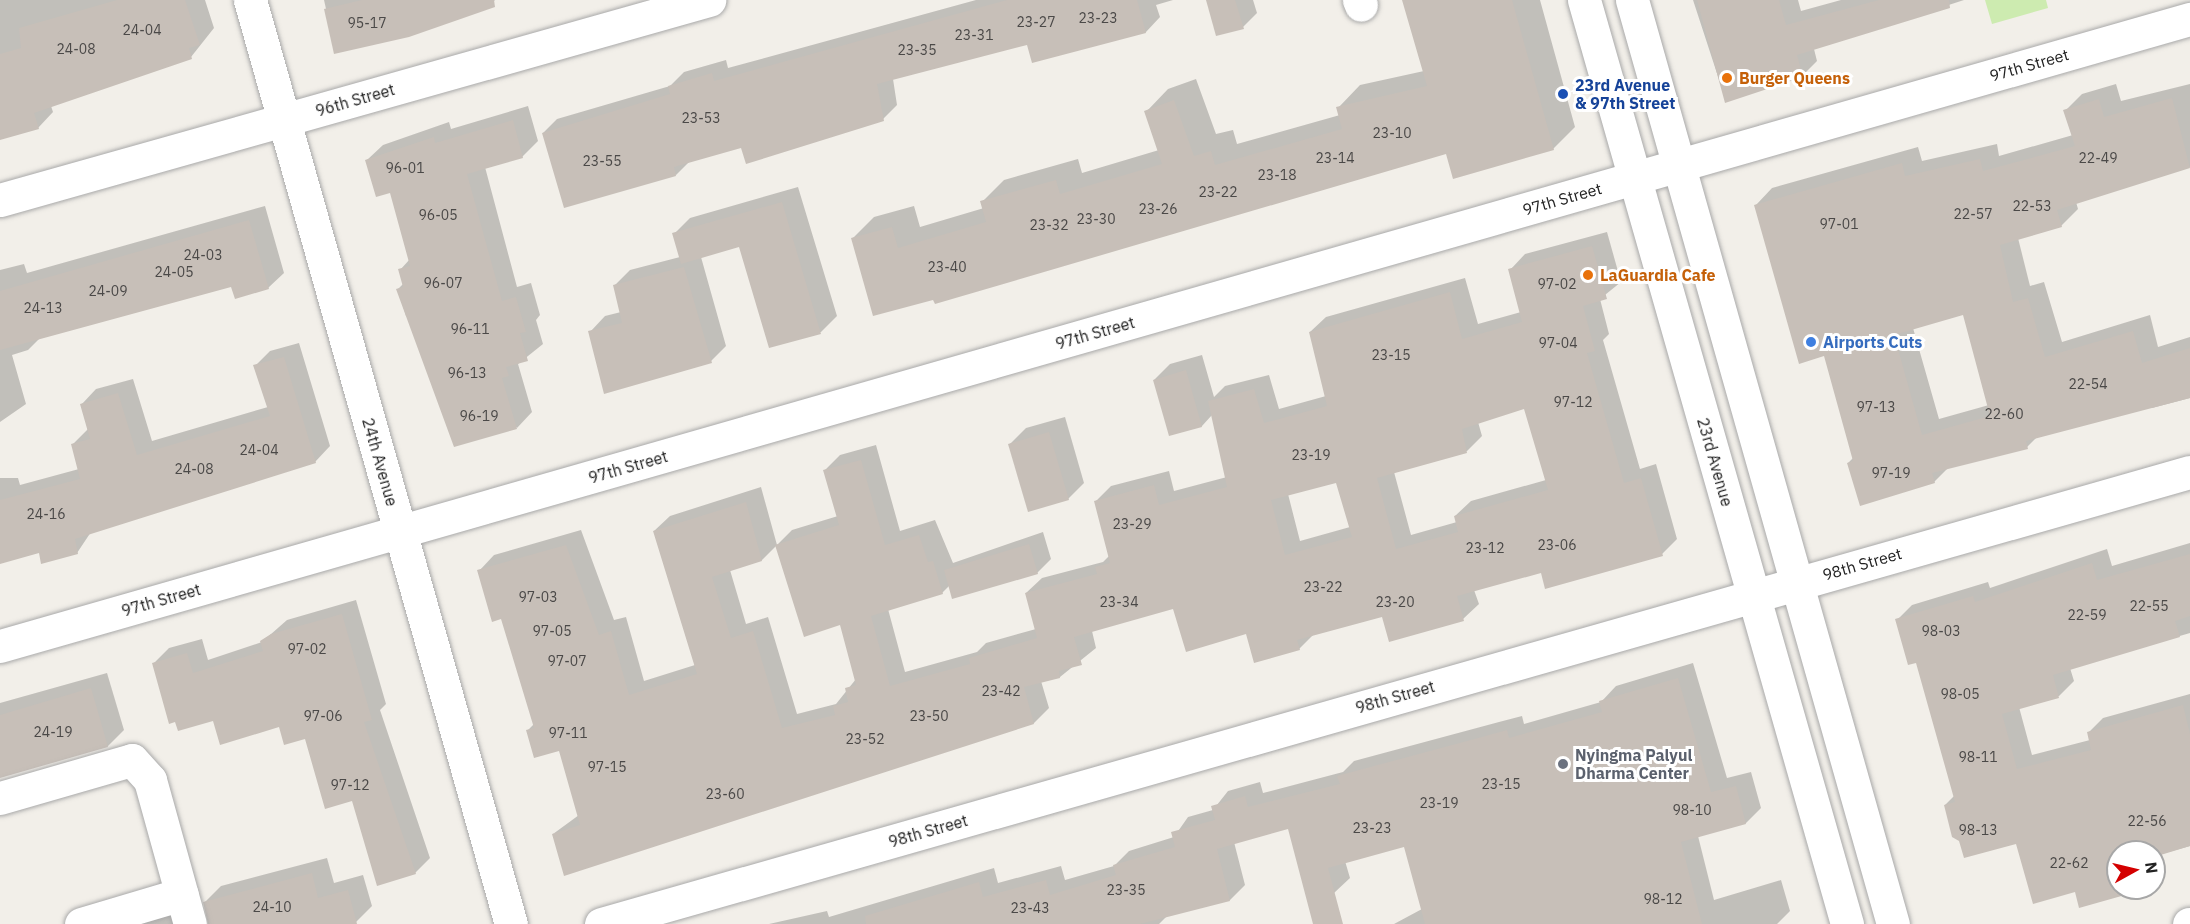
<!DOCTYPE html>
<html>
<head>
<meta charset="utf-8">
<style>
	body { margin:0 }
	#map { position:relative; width:2190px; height:924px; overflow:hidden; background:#f2efe9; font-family:"IBM Plex Sans",sans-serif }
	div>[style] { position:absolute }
	.grass>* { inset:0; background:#cdebb0 }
	.shadow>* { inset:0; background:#0003 }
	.building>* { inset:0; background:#c7bfb8 }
	.roads { filter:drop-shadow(0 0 2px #a9a9a9) drop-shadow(0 0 2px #a9a9a9) }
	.minor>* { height:33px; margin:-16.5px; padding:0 16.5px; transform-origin:16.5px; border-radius:16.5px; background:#fff }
	.dots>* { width:16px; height:16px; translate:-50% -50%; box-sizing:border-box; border:3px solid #fff; border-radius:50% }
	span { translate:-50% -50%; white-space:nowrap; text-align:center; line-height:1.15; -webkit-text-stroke:6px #fff; paint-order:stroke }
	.number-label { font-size:14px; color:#4b4948 }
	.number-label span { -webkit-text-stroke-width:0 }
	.street-label { font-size:16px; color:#222 }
	.food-label { font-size:16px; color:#c56008; font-weight:700 }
	.left { translate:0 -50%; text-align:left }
	.transit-label { font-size:16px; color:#164399; font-weight:700 }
	.shop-label { font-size:16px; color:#366cbe; font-weight:700 }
	.worship-label { font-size:16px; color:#5b616d; font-weight:700 }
	.north { position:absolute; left:2106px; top:840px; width:60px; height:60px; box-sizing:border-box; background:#fff; border:2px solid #a7a7a7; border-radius:50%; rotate:82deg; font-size:16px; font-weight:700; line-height:24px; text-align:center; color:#222 }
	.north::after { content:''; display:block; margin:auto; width:21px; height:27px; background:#d40000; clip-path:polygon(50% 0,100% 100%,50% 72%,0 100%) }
</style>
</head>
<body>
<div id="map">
	<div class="grass">
		<div style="clip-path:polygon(1985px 0,2046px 0,2048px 8px,1992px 24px)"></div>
	</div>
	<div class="shadow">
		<div style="clip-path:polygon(0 0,205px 0,214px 28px,191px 57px,51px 106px,53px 112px,38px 128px,0 138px)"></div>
		<div style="clip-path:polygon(324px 0,495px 0,487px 8px,336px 53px)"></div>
		<div style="clip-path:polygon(976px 0,1173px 0,1156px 5px,1160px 17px,1146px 32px,1033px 61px,1028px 43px,893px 79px,897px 105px,883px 119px,742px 146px,690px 161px,676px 175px,543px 133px,557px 119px,670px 86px,684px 72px,726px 60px,728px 68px)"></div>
		<div style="clip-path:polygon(1207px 0,1253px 0,1257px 13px,1243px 27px)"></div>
		<div style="clip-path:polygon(1404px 0,1540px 0,1575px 127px,1553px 149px,1447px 153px,874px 315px,852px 239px,874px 217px,914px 206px,920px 227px,984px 208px,982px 202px,1004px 180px,1078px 159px,1082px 173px,1159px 150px,1146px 112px,1168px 89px,1196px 79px,1216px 134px,1233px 130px,1237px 144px,1340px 115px,1338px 108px,1360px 85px,1424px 71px)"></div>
		<div style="clip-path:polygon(1693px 0,1798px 0,1801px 11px,1841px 0,1964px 0,1814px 49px,1817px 61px,1802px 76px,1726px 101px)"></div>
		<div style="clip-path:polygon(evenodd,2116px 84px,2121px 101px,2190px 84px,2190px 167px,2076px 202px,2078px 209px,2061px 226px,2018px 238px,2030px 286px,2044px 282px,2062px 342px,2150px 315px,2158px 347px,2190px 337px,2190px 398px,2152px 408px,2150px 403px,2038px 436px,2027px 447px,1949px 467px,1934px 482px,1848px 463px,1854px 457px,1825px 354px,1756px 205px,1772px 188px,1918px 147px,1922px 161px,1997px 144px,1999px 156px,2073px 135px,2065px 111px,2082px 94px,2116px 84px,1964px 313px,1989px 405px,1939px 419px,1913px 328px,1964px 313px)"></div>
		<div style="clip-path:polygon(528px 106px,538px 141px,522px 157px,485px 167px,517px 287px,531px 283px,540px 315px,536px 320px,543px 344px,518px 364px,532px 412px,517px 428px,411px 314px,406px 316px,398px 289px,404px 283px,400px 270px,410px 259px,391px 191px,367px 160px,383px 145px,449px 122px,451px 129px)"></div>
		<div style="clip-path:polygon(798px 187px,837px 316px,821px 332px,770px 346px,740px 246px,701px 257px,726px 346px,711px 361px,590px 332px,605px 316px,621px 312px,615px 285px,630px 270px,680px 257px,674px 234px,690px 218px)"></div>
		<div style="clip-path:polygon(265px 206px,284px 273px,268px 288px,232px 285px,42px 336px,28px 350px,12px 355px,26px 404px,0 422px,0 270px,24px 264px,27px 273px)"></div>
		<div style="clip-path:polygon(evenodd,1607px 232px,1621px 282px,1600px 299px,1609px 334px,1603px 340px,1640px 469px,1656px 464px,1677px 539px,1662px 554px,1542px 571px,1474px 590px,1479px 604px,1463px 619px,1383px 615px,1314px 634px,1299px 649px,1174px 607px,1092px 631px,1096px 648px,1060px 677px,1041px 681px,1049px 708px,1034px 723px,553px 834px,579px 815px,560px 749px,528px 730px,534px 724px,502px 617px,479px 571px,494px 555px,581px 530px,614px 620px,626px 617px,644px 681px,695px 665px,654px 531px,670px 516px,761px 487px,777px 545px,792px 530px,838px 516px,825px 470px,840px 455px,876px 445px,900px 531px,935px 520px,953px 563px,1043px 532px,1051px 559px,1037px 573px,950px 585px,942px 593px,888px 609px,905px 672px,977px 652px,986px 643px,1036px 629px,1026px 593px,1042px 578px,1103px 562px,1110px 555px,1096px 501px,1111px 486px,1169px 471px,1174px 491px,1227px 477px,1212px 415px,1202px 426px,1170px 434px,1154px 380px,1170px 364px,1202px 355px,1214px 397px,1225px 386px,1269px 375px,1279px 409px,1326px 396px,1310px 332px,1326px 317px,1465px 278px,1478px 324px,1521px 312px,1510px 270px,1525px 254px,1607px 232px,1525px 407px,1546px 480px,1471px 501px,1455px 516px,1457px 522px,1411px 535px,1394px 472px,1467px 451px,1482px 436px,1478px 422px,1525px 407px,1607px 232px,1338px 481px,1350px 527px,1300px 541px,1288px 494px,1338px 481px,1607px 232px,777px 545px,842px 623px,856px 679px,836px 704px,797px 714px,768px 617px,746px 624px,730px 570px,762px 560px,777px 545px)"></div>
		<div style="clip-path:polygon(299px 343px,330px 446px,315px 462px,91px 532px,77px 553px,40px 552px,0 563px,0 478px,18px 478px,20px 485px,79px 469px,73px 444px,88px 429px,81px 405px,96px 389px,133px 379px,152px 441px,268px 407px,255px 366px,270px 351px)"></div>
		<div style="clip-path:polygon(1065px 417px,1084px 483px,1068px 499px,1010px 444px,1026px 428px)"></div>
		<div style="clip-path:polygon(2190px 543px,2190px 633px,2070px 668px,2074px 681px,2059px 696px,2019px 707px,2032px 755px,2090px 740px,2088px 733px,2103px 718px,2190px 694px,2190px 846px,2154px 856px,2118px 852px,2118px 888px,2130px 888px,2080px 906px,2076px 890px,2017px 842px,1945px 805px,1955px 795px,1917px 661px,1897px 620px,1912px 605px,1988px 582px,1990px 588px,2107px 549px,2112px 566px)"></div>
		<div style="clip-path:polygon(356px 600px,386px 704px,380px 710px,430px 858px,415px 873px,306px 737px,280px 725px,214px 720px,154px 663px,169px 648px,202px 639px,208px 660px,262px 642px,287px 620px)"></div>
		<div style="clip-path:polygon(1693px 663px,1727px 778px,1751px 772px,1761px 808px,1746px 823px,1698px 836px,1714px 900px,1781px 880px,1790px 911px,1777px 924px,1394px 924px,1422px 909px,1405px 845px,1345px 861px,1350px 878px,1334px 893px,1289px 827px,1234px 842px,1245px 885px,1230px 900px,1168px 915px,1159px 924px,769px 924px,827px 911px,829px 917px,994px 868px,998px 883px,1061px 866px,1065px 880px,1114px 866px,1129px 851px,1174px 837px,1188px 817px,1213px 810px,1228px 791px,1260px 782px,1263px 793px,1343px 772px,1354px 761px,1499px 722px,1522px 716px,1524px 724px,1601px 702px,1616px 686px)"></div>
		<div style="clip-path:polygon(107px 673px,124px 730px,108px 746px,0 777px,0 703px)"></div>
		<div style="clip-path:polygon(327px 858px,334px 883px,363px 875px,372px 906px,356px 922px,209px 924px,205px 902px,221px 886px)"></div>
		<div style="clip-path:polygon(184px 903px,200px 924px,113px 924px)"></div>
	</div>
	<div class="building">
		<div style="clip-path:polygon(117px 0,185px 0,200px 45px,189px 48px,192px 59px,34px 113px,39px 129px,0 140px,0 54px,21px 48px,19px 28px)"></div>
		<div style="clip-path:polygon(362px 0,494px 0,495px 7px,409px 37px,334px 54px,324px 9px)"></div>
		<div style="clip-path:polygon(1007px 0,1137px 0,1146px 33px,1032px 63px,1027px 45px,877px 84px,884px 121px,746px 164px,741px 148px,674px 167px,676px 176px,564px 208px,542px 133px,670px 94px,668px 86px,712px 73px,714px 81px)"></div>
		<div style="clip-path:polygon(1206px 0,1235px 0,1244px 29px,1216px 36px)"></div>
		<div style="clip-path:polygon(1402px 0,1512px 0,1554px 150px,1453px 179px,1446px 154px,935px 304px,933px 300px,873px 316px,851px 238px,892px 227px,898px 248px,986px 222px,980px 201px,1056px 180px,1060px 194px,1162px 164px,1144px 111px,1174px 100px,1194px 156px,1211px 151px,1215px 165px,1342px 129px,1336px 107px,1427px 86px)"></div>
		<div style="clip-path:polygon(1697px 0,1779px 0,1786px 25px,1879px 0,1949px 0,1950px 8px,1797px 55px,1803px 77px,1725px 103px)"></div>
		<div style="clip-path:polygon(evenodd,2172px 98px,2190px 168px,2057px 210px,2062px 227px,2000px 245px,2013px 302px,2028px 298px,2045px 357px,2133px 331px,2142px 363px,2190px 348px,2190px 398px,2026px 441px,2028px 449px,1932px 473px,1935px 483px,1860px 506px,1847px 463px,1853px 461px,1824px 356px,1799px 364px,1754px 205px,1902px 163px,1905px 176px,1980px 159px,1983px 171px,2075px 146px,2063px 110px,2099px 99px,2104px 117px,2172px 98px,1963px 315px,1990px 416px,1922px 435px,1894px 335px,1963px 315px)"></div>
		<div style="clip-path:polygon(513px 120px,523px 158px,467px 174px,502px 301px,516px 297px,526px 332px,520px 333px,528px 361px,506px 367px,509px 376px,502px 378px,517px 429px,454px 447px,396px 289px,403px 287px,398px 269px,410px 266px,390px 193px,376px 197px,365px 160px,434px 137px,435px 143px)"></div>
		<div style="clip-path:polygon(782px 202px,821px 334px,769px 348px,739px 247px,681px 264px,672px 233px)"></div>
		<div style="clip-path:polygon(249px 220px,269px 289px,235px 299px,231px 287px,0 350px,0 291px)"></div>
		<div style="clip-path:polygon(evenodd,1592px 246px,1607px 299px,1583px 306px,1595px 351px,1587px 353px,1624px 483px,1641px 478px,1663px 556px,1545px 589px,1541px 573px,1457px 596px,1464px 621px,1389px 642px,1382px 617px,1297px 640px,1300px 650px,1254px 663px,1246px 634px,1186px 652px,1173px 609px,1074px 637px,1082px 665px,1059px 671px,1060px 678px,1024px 687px,1034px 724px,564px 876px,552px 834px,580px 825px,559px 751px,534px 758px,526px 730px,534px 728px,501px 619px,492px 622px,477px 570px,566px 545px,599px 635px,611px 631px,629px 695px,697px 674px,653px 531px,746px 502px,762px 561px,712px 577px,731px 638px,753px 631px,782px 728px,835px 715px,833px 706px,848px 702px,845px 688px,856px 685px,840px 625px,804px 637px,775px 545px,839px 525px,823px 470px,861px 460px,885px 545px,919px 535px,928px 562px,933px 561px,943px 594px,871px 616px,890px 686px,970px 664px,969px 658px,1037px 638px,1025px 593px,1097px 574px,1095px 567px,1110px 563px,1094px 501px,1154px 485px,1159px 505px,1227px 487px,1208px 401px,1254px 389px,1264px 423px,1327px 406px,1309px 332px,1450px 292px,1462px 339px,1522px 322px,1508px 269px,1592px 246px,1524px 409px,1548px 490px,1454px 516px,1458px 532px,1396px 549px,1377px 478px,1467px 453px,1462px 429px,1524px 409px,1592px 246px,1336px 483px,1352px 537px,1285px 555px,1271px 500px,1336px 483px)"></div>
		<div style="clip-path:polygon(684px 267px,712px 363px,604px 394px,588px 331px,622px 323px,613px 285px)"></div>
		<div style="clip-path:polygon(284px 357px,316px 463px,75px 539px,78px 554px,41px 564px,39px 553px,0 564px,0 500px,80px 479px,71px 444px,90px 439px,80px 404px,118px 393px,137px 455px,270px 416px,253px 365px)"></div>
		<div style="clip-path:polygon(1186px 370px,1202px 427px,1169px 436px,1153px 380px)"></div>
		<div style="clip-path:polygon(1049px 432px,1069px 500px,1028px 512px,1008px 444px)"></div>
		<div style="clip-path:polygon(1029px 544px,1038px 574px,952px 599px,944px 570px)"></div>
		<div style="clip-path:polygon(2190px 554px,2190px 616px,2175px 621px,2180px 637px,2053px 675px,2059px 698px,2002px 714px,2017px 769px,2091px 750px,2087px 732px,2183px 705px,2190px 734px,2190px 846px,2154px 857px,2154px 852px,2118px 852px,2118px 888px,2125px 895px,2079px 908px,2075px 892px,2033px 904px,2016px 844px,1964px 858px,1959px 841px,1952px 837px,1944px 805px,1955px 802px,1916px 663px,1908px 665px,1895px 619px,1973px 596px,1975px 602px,2092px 563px,2097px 580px)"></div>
		<div style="clip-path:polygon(342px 614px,372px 720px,364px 722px,416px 874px,377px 886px,352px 801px,325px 809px,305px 739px,284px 745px,279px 727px,220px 745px,213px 721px,178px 731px,175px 722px,169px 724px,152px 663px,187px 653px,193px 673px,263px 651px,260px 641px,271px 634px)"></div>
		<div style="clip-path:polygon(1678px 678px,1711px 792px,1736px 786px,1746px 824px,1681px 842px,1702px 924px,1425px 924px,1404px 847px,1328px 868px,1343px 924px,1313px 924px,1288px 829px,1217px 849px,1230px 901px,1140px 924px,866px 924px,865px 916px,979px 882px,983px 897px,1046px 880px,1050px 895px,1116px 875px,1113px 865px,1175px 847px,1171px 832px,1215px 820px,1211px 806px,1245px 796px,1248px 807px,1340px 784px,1337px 776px,1482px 737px,1507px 730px,1509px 738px,1602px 712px,1599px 701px)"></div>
		<div style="clip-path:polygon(91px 688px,108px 747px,0 778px,0 715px)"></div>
		<div style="clip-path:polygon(312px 873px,318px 898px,348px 890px,357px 924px,208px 924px,203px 902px)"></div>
	</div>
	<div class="roads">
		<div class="minor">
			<div style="left:250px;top:0;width:960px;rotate:74.23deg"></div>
			<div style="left:1359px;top:0;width:5px;rotate:68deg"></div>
			<div style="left:1584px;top:0;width:961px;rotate:74.11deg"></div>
			<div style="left:1632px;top:0;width:960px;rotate:74.23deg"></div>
			<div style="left:0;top:200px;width:737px;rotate:-15.75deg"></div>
			<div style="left:0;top:646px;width:2278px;rotate:-15.98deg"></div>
			<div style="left:0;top:798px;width:137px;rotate:-16.1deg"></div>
			<div style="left:132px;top:760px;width:27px;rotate:48deg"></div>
			<div style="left:150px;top:780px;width:149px;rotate:74.5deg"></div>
			<div style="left:81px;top:924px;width:105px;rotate:-16.5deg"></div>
			<div style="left:601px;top:924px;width:1652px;rotate:-15.88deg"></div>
			<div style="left:2189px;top:924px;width:1px"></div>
		</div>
	</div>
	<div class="dots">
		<div style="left:1727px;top:78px;background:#e8710a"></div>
		<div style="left:1563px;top:94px;background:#1a4fb4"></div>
		<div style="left:1588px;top:275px;background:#e8710a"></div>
		<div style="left:1811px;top:342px;background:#3f7fe0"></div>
		<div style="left:1563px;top:764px;background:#6b7280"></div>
	</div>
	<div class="number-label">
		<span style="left:1098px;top:18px">23-23</span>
		<span style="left:1036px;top:22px">23-27</span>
		<span style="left:367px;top:23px">95-17</span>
		<span style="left:142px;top:30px">24-04</span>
		<span style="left:974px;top:35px">23-31</span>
		<span style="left:76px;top:49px">24-08</span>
		<span style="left:917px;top:50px">23-35</span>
		<span style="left:701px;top:118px">23-53</span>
		<span style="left:1392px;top:133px">23-10</span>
		<span style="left:1335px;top:158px">23-14</span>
		<span style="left:2098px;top:158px">22-49</span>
		<span style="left:602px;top:161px">23-55</span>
		<span style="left:405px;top:168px">96-01</span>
		<span style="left:1277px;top:175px">23-18</span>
		<span style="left:1218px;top:192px">23-22</span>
		<span style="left:2032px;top:206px">22-53</span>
		<span style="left:1158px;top:209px">23-26</span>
		<span style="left:1973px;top:214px">22-57</span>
		<span style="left:438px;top:215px">96-05</span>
		<span style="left:1096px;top:219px">23-30</span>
		<span style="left:1839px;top:224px">97-01</span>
		<span style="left:1049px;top:225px">23-32</span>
		<span style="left:203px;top:255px">24-03</span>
		<span style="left:947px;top:267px">23-40</span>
		<span style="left:174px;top:272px">24-05</span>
		<span style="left:443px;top:283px">96-07</span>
		<span style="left:1557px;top:284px">97-02</span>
		<span style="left:108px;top:291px">24-09</span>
		<span style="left:43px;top:308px">24-13</span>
		<span style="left:470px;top:329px">96-11</span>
		<span style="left:1558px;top:343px">97-04</span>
		<span style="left:1391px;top:355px">23-15</span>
		<span style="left:467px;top:373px">96-13</span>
		<span style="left:2088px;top:384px">22-54</span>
		<span style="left:1573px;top:402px">97-12</span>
		<span style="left:1876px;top:407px">97-13</span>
		<span style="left:2004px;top:414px">22-60</span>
		<span style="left:479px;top:416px">96-19</span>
		<span style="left:259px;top:450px">24-04</span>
		<span style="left:1311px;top:455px">23-19</span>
		<span style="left:194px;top:469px">24-08</span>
		<span style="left:1891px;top:473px">97-19</span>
		<span style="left:46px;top:514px">24-16</span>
		<span style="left:1132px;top:524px">23-29</span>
		<span style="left:1557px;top:545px">23-06</span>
		<span style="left:1485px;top:548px">23-12</span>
		<span style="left:1323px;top:587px">23-22</span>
		<span style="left:538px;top:597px">97-03</span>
		<span style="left:1119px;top:602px">23-34</span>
		<span style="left:1395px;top:602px">23-20</span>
		<span style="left:2149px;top:606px">22-55</span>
		<span style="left:2087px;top:615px">22-59</span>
		<span style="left:552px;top:631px">97-05</span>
		<span style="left:1941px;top:631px">98-03</span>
		<span style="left:307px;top:649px">97-02</span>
		<span style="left:567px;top:661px">97-07</span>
		<span style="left:1001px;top:691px">23-42</span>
		<span style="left:1960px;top:694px">98-05</span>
		<span style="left:323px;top:716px">97-06</span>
		<span style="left:929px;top:716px">23-50</span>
		<span style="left:53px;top:732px">24-19</span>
		<span style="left:568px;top:733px">97-11</span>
		<span style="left:865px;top:739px">23-52</span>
		<span style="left:1978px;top:757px">98-11</span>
		<span style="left:607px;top:767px">97-15</span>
		<span style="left:1501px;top:784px">23-15</span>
		<span style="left:350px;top:785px">97-12</span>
		<span style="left:725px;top:794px">23-60</span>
		<span style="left:1439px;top:803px">23-19</span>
		<span style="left:1692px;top:810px">98-10</span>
		<span style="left:2147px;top:821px">22-56</span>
		<span style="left:1372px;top:828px">23-23</span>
		<span style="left:1978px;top:830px">98-13</span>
		<span style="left:2069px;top:863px">22-62</span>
		<span style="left:1126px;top:890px">23-35</span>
		<span style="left:1663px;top:899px">98-12</span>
		<span style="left:272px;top:907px">24-10</span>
		<span style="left:1030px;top:908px">23-43</span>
	</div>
	<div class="street-label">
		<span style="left:2029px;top:65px;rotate:-16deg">97th Street</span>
		<span style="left:355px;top:100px;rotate:-16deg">96th Street</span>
		<span style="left:1562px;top:199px;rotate:-16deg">97th Street</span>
		<span style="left:1095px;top:333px;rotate:-16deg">97th Street</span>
		<span style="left:380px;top:462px;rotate:74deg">24th Avenue</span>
		<span style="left:1715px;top:462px;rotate:74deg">23rd Avenue</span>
		<span style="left:628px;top:467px;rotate:-16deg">97th Street</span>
		<span style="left:1862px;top:564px;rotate:-16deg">98th Street</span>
		<span style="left:161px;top:600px;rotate:-16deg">97th Street</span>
		<span style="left:1395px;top:697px;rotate:-16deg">98th Street</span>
		<span style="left:928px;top:831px;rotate:-16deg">98th Street</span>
	</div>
	<div class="food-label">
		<span class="left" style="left:1739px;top:78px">Burger Queens</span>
		<span class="left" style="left:1600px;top:275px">LaGuardia Cafe</span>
	</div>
	<div class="transit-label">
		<span class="left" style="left:1575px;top:94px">23rd Avenue<br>&amp; 97th Street</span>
	</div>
	<div class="shop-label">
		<span class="left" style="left:1823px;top:342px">Airports Cuts</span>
	</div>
	<div class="worship-label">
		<span class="left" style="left:1575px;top:764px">Nyingma Palyul<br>Dharma Center</span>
	</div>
	<div class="north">N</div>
</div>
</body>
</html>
